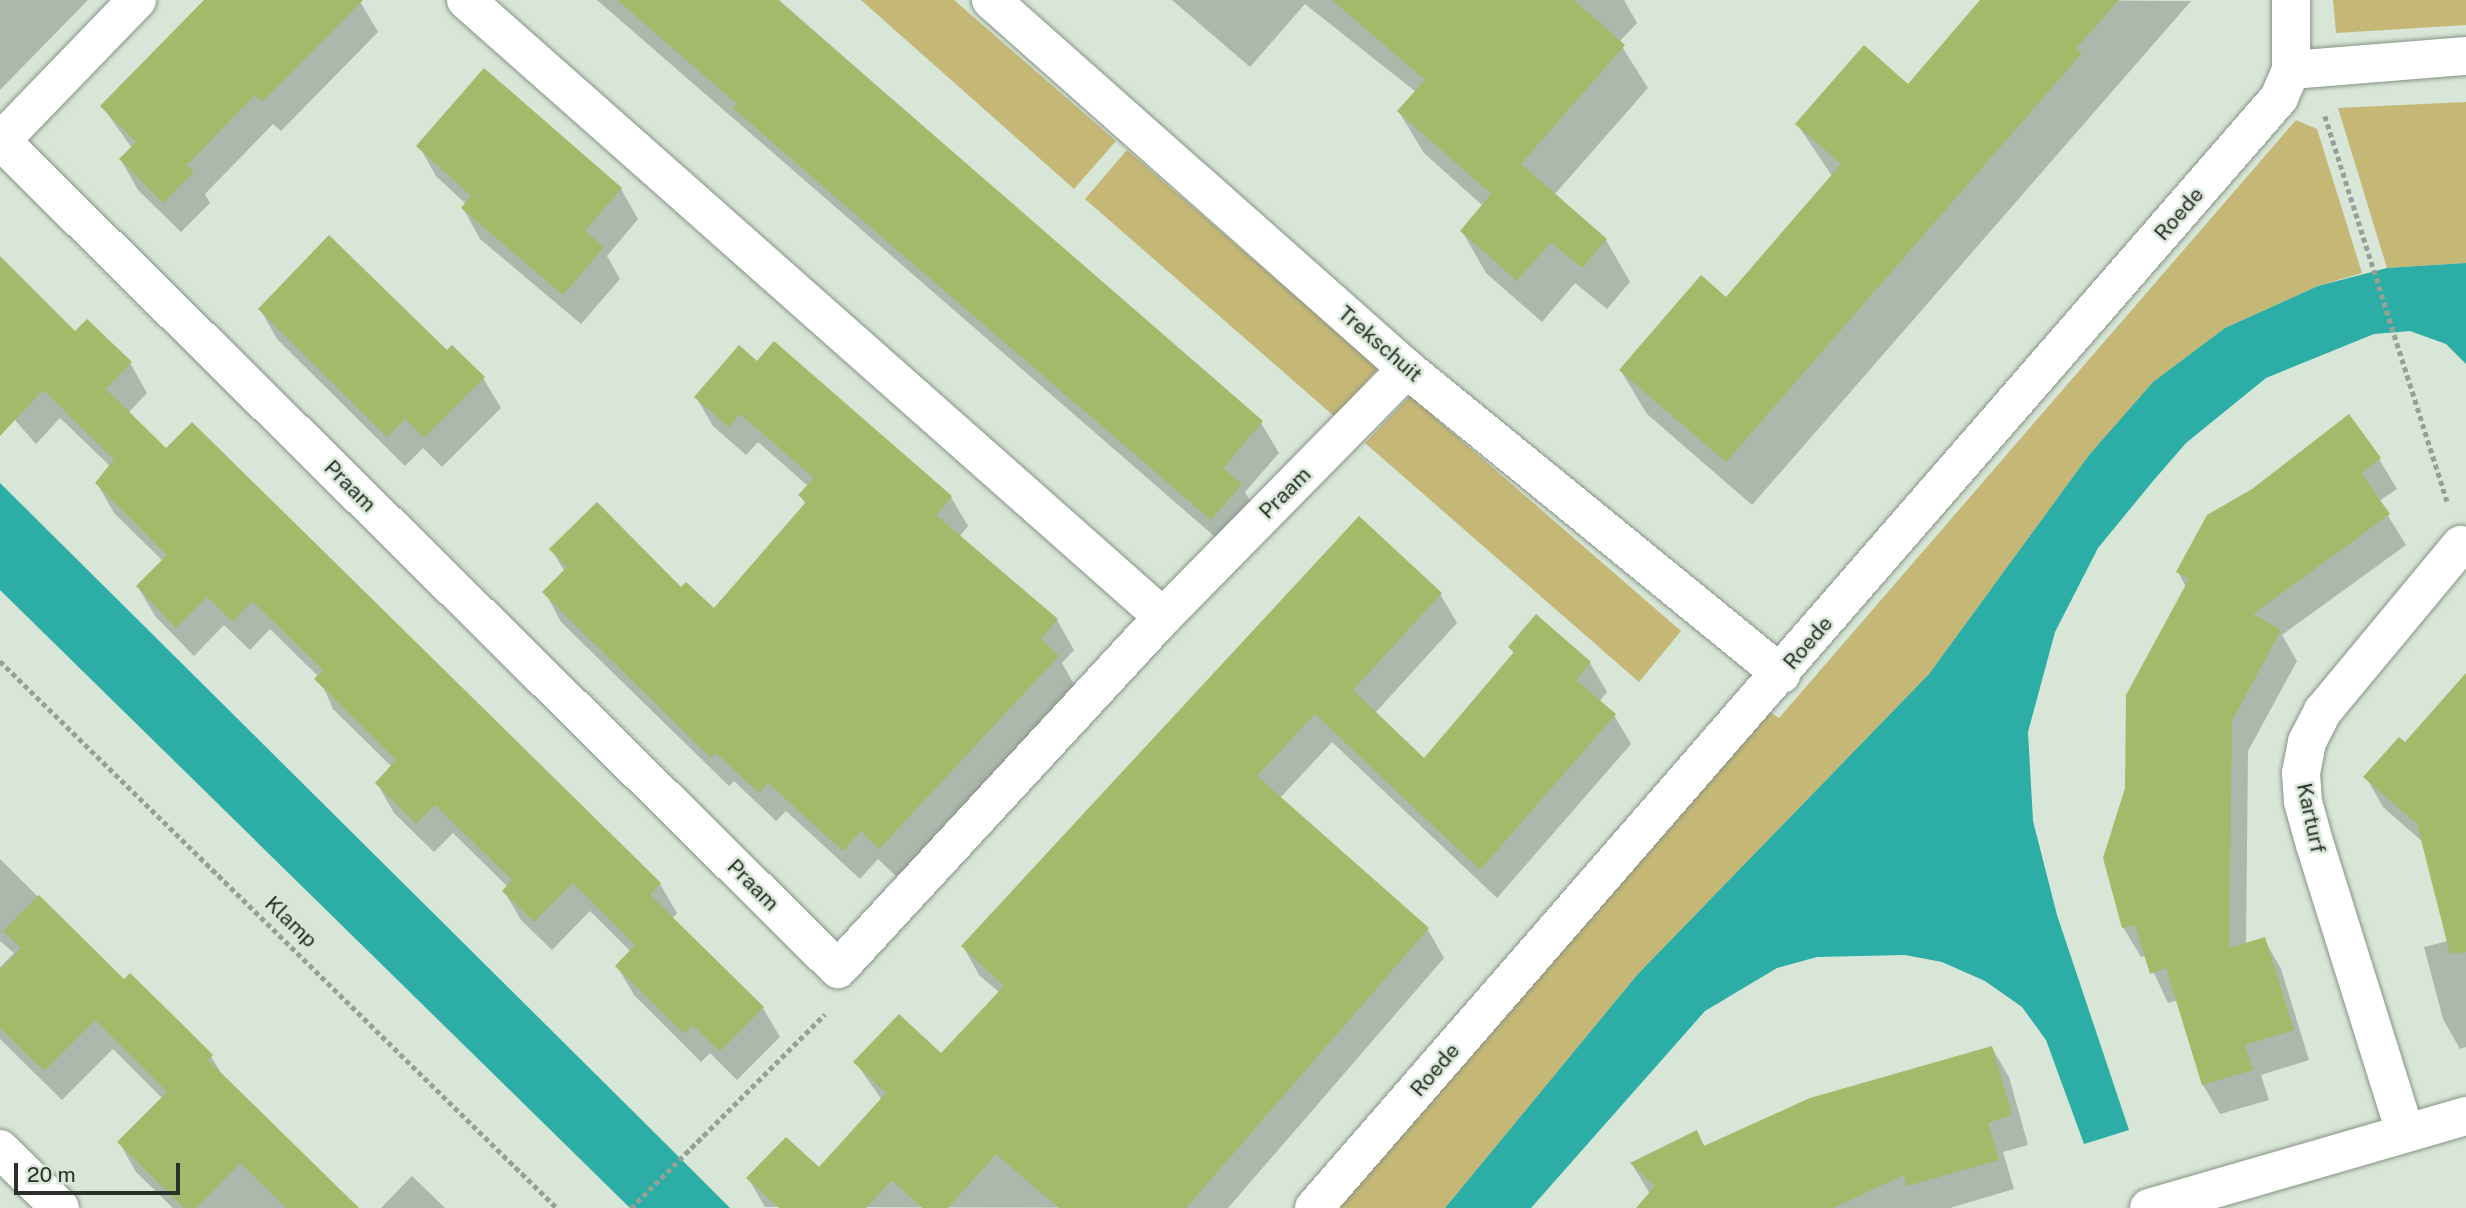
<!DOCTYPE html>
<html>
<head>
<meta charset="utf-8">
<style>
	body { margin:0 }
	#map { position:relative; width:2466px; height:1208px; overflow:hidden; background:#d7e6d6; font-family:"Public Sans",sans-serif }
	div>[style] { position:absolute }
	.green>* { inset:0; background:#c5b876 }
	.water>* { inset:0; background:#2cada6 }
	.shadow>* { inset:0; background:#0003 }
	.building>* { inset:0; background:#a4ba6b }
	.path>* { height:4.5px; margin-top:-2.25px; transform-origin:0; background:repeating-linear-gradient(90deg,#95a195 0 5px,transparent 0 8.5px) }
	.roads { filter:drop-shadow(0 0 2px #869385) drop-shadow(0 0 2px #869385) }
	.minor>* { height:38px; margin:-19px; padding:0 19px; transform-origin:19px; border-radius:19px; background:#fff }
	span { translate:-50% -50%; white-space:nowrap; text-align:center; line-height:1.15; -webkit-text-stroke:5px #d7e6d6; paint-order:stroke }
	.street-label { font-size:21px; color:#2a302a }
	.scale { position:absolute; left:14px; top:1163px; width:166px; height:32px; box-sizing:border-box; border:4px solid #2a302a; border-top:0; padding-left:9px; font-size:21px; line-height:24px; white-space:nowrap; color:#2a302a; -webkit-text-stroke:5px #d7e6d6; paint-order:stroke }
</style>
</head>
<body>
<div id="map">
	<div class="green">
		<div style="clip-path:polygon(861px 0,954px 0,1116px 141px,1074px 189px)"></div>
		<div style="clip-path:polygon(2333px 0,2466px 0,2466px 25px,2336px 33px)"></div>
		<div style="clip-path:polygon(2466px 102px,2466px 263px,2387px 268px,2338px 108px)"></div>
		<div style="clip-path:polygon(2296px 120px,2317px 129px,2362px 273px,2318px 286px,2225px 328px,2153px 382px,2089px 455px,1929px 674px,1637px 975px,1445px 1208px,1338px 1208px,1770px 712px,1779px 718px)"></div>
		<div style="clip-path:polygon(1127px 150px,1378px 368px,1335px 417px,1085px 199px)"></div>
		<div style="clip-path:polygon(1410px 396px,1681px 631px,1639px 682px,1365px 443px)"></div>
	</div>
	<div class="water">
		<div style="clip-path:polygon(2466px 263px,2466px 364px,2446px 344px,2410px 331px,2374px 334px,2266px 378px,2186px 443px,2153px 481px,2098px 548px,2055px 632px,2028px 732px,2033px 821px,2057px 915px,2129px 1130px,2084px 1144px,2046px 1040px,2022px 1007px,1985px 981px,1942px 962px,1905px 955px,1817px 957px,1777px 968px,1705px 1011px,1531px 1208px,1445px 1208px,1637px 975px,1929px 674px,2089px 455px,2153px 382px,2225px 328px,2318px 286px,2387px 268px)"></div>
		<div style="clip-path:polygon(0 483px,677px 1155px,730px 1208px,630px 1208px,0 590px)"></div>
	</div>
	<div class="shadow">
		<div style="clip-path:polygon(0 0,88px 0,0 90px)"></div>
		<div style="clip-path:polygon(207px 0,359px 0,378px 32px,281px 131px,273px 124px,205px 194px,210px 203px,181px 232px,138px 190px,121px 160px,132px 148px,102px 106px)"></div>
		<div style="clip-path:polygon(597px 0,779px 0,1261px 423px,1279px 453px,1245px 492px,1258px 516px,1229px 549px)"></div>
		<div style="clip-path:polygon(1172px 0,1624px 0,1637px 23px,1619px 42px,1648px 88px,1554px 195px,1606px 240px,1630px 282px,1607px 309px,1575px 283px,1542px 322px,1486px 273px,1462px 231px,1483px 206px,1424px 153px,1399px 112px,1416px 92px,1305px 4px,1250px 67px)"></div>
		<div style="clip-path:polygon(1982px 0,2191px 1px,1752px 505px,1647px 414px,1621px 371px,1727px 300px,1832px 176px,1797px 124px,1908px 86px)"></div>
		<div style="clip-path:polygon(419px 146px,621px 189px,638px 219px,607px 256px,620px 279px,581px 324px,480px 239px,463px 208px,466px 204px,436px 176px)"></div>
		<div style="clip-path:polygon(0 259px,75px 334px,130px 363px,147px 393px,128px 413px,166px 450px,660px 884px,677px 913px,672px 919px,763px 1008px,780px 1037px,737px 1080px,710px 1053px,701px 1062px,634px 995px,617px 966px,631px 952px,590px 911px,552px 950px,521px 920px,504px 891px,508px 887px,453px 833px,434px 852px,394px 813px,377px 783px,392px 767px,333px 709px,319px 677px,270px 629px,250px 650px,224px 625px,194px 656px,155px 616px,138px 587px,163px 561px,114px 513px,97px 483px,110px 466px,60px 418px,36px 444px,0 403px)"></div>
		<div style="clip-path:polygon(260px 309px,447px 353px,483px 378px,501px 408px,442px 467px,423px 448px,405px 466px,277px 339px)"></div>
		<div style="clip-path:polygon(757px 363px,951px 497px,968px 526px,959px 537px,1057px 620px,1074px 650px,1062px 663px,1075px 686px,897px 877px,878px 859px,860px 879px,786px 811px,776px 821px,734px 781px,729px 786px,561px 622px,545px 592px,565px 572px,551px 549px,681px 590px,714px 611px,806px 505px,800px 495px,808px 486px,758px 442px,746px 455px,713px 426px,696px 397px)"></div>
		<div style="clip-path:polygon(2379px 459px,2397px 489px,2379px 501px,2406px 545px,2282px 635px,2297px 661px,2248px 751px,2246px 944px,2264px 939px,2281px 969px,2309px 1060px,2261px 1075px,2269px 1100px,2220px 1114px,2203px 1085px,2178px 1000px,2168px 1003px,2146px 956px,2141px 957px,2123px 927px,2186px 587px,2178px 572px)"></div>
		<div style="clip-path:polygon(1440px 594px,1457px 623px,1375px 713px,1424px 761px,1514px 654px,1510px 647px,1536px 617px,1590px 663px,1607px 692px,1599px 702px,1614px 715px,1631px 744px,1497px 898px,1332px 742px,1280px 798px,1428px 930px,1444px 958px,1228px 1208px,765px 1207px,748px 1178px,819px 1169px,882px 1100px,856px 1063px,941px 1055px,1000px 993px,979px 975px,963px 946px)"></div>
		<div style="clip-path:polygon(2466px 676px,2466px 1047px,2460px 1049px,2443px 1019px,2424px 947px,2448px 941px,2424px 843px,2383px 807px,2366px 777px,2405px 745px)"></div>
		<div style="clip-path:polygon(0 859px,124px 982px,211px 1056px,225px 1080px,356px 1208px,173px 1208px,136px 1172px,119px 1142px,163px 1099px,113px 1049px,62px 1100px,0 1039px,0 967px,14px 953px,0 941px)"></div>
		<div style="clip-path:polygon(1992px 1048px,2009px 1077px,2028px 1145px,2003px 1152px,2014px 1189px,1950px 1208px,1638px 1208px,1650px 1194px,1632px 1164px,1696px 1133px,1705px 1147px)"></div>
		<div style="clip-path:polygon(412px 1176px,445px 1208px,381px 1208px)"></div>
	</div>
	<div class="building">
		<div style="clip-path:polygon(204px 0,363px 0,262px 102px,255px 95px,187px 165px,194px 172px,163px 203px,119px 159px,136px 142px,100px 106px)"></div>
		<div style="clip-path:polygon(617px 0,778px 0,1263px 421px,1223px 468px,1242px 484px,1211px 520px,810px 175px,733px 108px,737px 104px)"></div>
		<div style="clip-path:polygon(1332px 0,1574px 0,1625px 45px,1521px 164px,1607px 239px,1582px 268px,1551px 242px,1517px 281px,1460px 231px,1491px 194px,1397px 111px,1425px 80px)"></div>
		<div style="clip-path:polygon(1980px 0,2119px 0,2076px 48px,2082px 53px,1726px 462px,1619px 370px,1701px 275px,1726px 297px,1841px 164px,1795px 124px,1864px 45px,1908px 84px)"></div>
		<div style="clip-path:polygon(484px 68px,622px 188px,585px 231px,604px 247px,563px 295px,461px 208px,471px 196px,416px 146px)"></div>
		<div style="clip-path:polygon(329px 235px,447px 350px,452px 345px,485px 377px,424px 438px,405px 419px,387px 437px,258px 309px)"></div>
		<div style="clip-path:polygon(0 256px,75px 331px,87px 319px,132px 362px,106px 389px,166px 448px,192px 422px,661px 883px,650px 895px,764px 1007px,720px 1051px,692px 1025px,684px 1034px,615px 966px,635px 945px,573px 883px,534px 922px,502px 891px,512px 880px,435px 805px,416px 824px,375px 783px,396px 760px,314px 679px,323px 670px,252px 601px,233px 622px,207px 597px,176px 628px,136px 586px,167px 555px,95px 483px,114px 459px,43px 390px,0 436px)"></div>
		<div style="clip-path:polygon(774px 341px,952px 496px,936px 515px,1058px 619px,1041px 639px,1059px 656px,879px 849px,861px 831px,843px 851px,768px 783px,759px 793px,716px 753px,711px 758px,542px 592px,567px 567px,549px 549px,597px 502px,681px 587px,686px 582px,714px 608px,806px 502px,798px 495px,814px 478px,740px 414px,729px 427px,694px 397px,739px 345px,757px 361px)"></div>
		<div style="clip-path:polygon(2349px 414px,2381px 458px,2361px 473px,2390px 514px,2253px 614px,2281px 630px,2232px 721px,2229px 948px,2265px 937px,2294px 1030px,2245px 1045px,2253px 1070px,2202px 1085px,2166px 968px,2150px 974px,2135px 925px,2122px 928px,2103px 858px,2125px 788px,2126px 695px,2189px 579px,2176px 572px,2207px 515px,2252px 489px)"></div>
		<div style="clip-path:polygon(1359px 516px,1442px 593px,1353px 690px,1424px 758px,1514px 652px,1508px 647px,1536px 614px,1591px 662px,1576px 680px,1616px 714px,1480px 870px,1315px 714px,1257px 776px,1429px 928px,1186px 1208px,1059px 1208px,996px 1154px,948px 1208px,922px 1208px,892px 1180px,866px 1208px,779px 1208px,746px 1178px,786px 1137px,819px 1167px,886px 1093px,853px 1062px,899px 1014px,941px 1053px,1004px 986px,961px 946px)"></div>
		<div style="clip-path:polygon(2466px 673px,2466px 952px,2450px 954px,2417px 824px,2363px 777px,2399px 737px,2405px 742px)"></div>
		<div style="clip-path:polygon(39px 895px,124px 979px,130px 973px,180px 1022px,213px 1055px,208px 1060px,359px 1208px,287px 1208px,240px 1163px,196px 1208px,184px 1208px,117px 1142px,167px 1092px,95px 1020px,44px 1071px,0 1028px,0 970px,21px 948px,3px 931px)"></div>
		<div style="clip-path:polygon(1992px 1046px,2012px 1115px,1988px 1123px,1999px 1160px,1907px 1186px,1904px 1175px,1833px 1208px,1636px 1208px,1655px 1186px,1630px 1163px,1697px 1130px,1704px 1146px,1810px 1098px)"></div>
	</div>
	<div class="path">
		<div style="left:2325px;top:116px;width:404px;rotate:72.4deg"></div>
		<div style="left:0;top:661px;width:781px;rotate:44.48deg"></div>
		<div style="left:631px;top:1208px;width:274px;rotate:-45deg"></div>
	</div>
	<div class="roads">
		<div class="minor">
			<div style="left:137px;top:0;width:196px;rotate:134deg"></div>
			<div style="left:1px;top:141px;width:1177px;rotate:44.69deg"></div>
			<div style="left:838px;top:969px;width:479px;rotate:-47.3deg"></div>
			<div style="left:1163px;top:617px;width:348px;rotate:-45.5deg"></div>
			<div style="left:466px;top:0;width:931px;rotate:41.52deg"></div>
			<div style="left:991px;top:0;width:556px;rotate:41.57deg"></div>
			<div style="left:1407px;top:369px;width:483px;rotate:39.2deg"></div>
			<div style="left:2291px;top:0;width:70px;rotate:90deg"></div>
			<div style="left:2405px;top:1132px;width:301px;rotate:-107.4deg"></div>
			<div style="left:2315px;top:845px;width:45px;rotate:-105.6deg"></div>
			<div style="left:2303px;top:802px;width:29px;rotate:-94deg"></div>
			<div style="left:2301px;top:773px;width:32px;rotate:-79deg"></div>
			<div style="left:2307px;top:742px;width:35px;rotate:-63deg"></div>
			<div style="left:2323px;top:711px;width:216px;rotate:-50.3deg"></div>
			<div style="left:0;top:1149px;width:84px;rotate:44.5deg"></div>
			<div style="left:1314px;top:1208px;width:1471px;rotate:-49deg"></div>
			<div style="left:2279px;top:98px;width:30px;rotate:-67deg"></div>
			<div style="left:2291px;top:70px;width:176px;rotate:-4.6deg"></div>
			<div style="left:2149px;top:1208px;width:330px;rotate:-16.2deg"></div>
		</div>
	</div>
	<div class="street-label">
		<span style="left:2179px;top:214px;rotate:-49deg">Roede</span>
		<span style="left:1380px;top:344px;rotate:41deg">Trekschuit</span>
		<span style="left:350px;top:486px;rotate:45deg">Praam</span>
		<span style="left:1285px;top:493px;rotate:-45deg">Praam</span>
		<span style="left:1808px;top:643px;rotate:-49deg">Roede</span>
		<span style="left:2311px;top:818px;rotate:78deg">Karturf</span>
		<span style="left:753px;top:885px;rotate:45deg">Praam</span>
		<span style="left:291px;top:922px;rotate:44deg">Klamp</span>
		<span style="left:1435px;top:1070px;rotate:-49deg">Roede</span>
	</div>
	<div class="scale">20 m</div>
</div>
</body>
</html>
